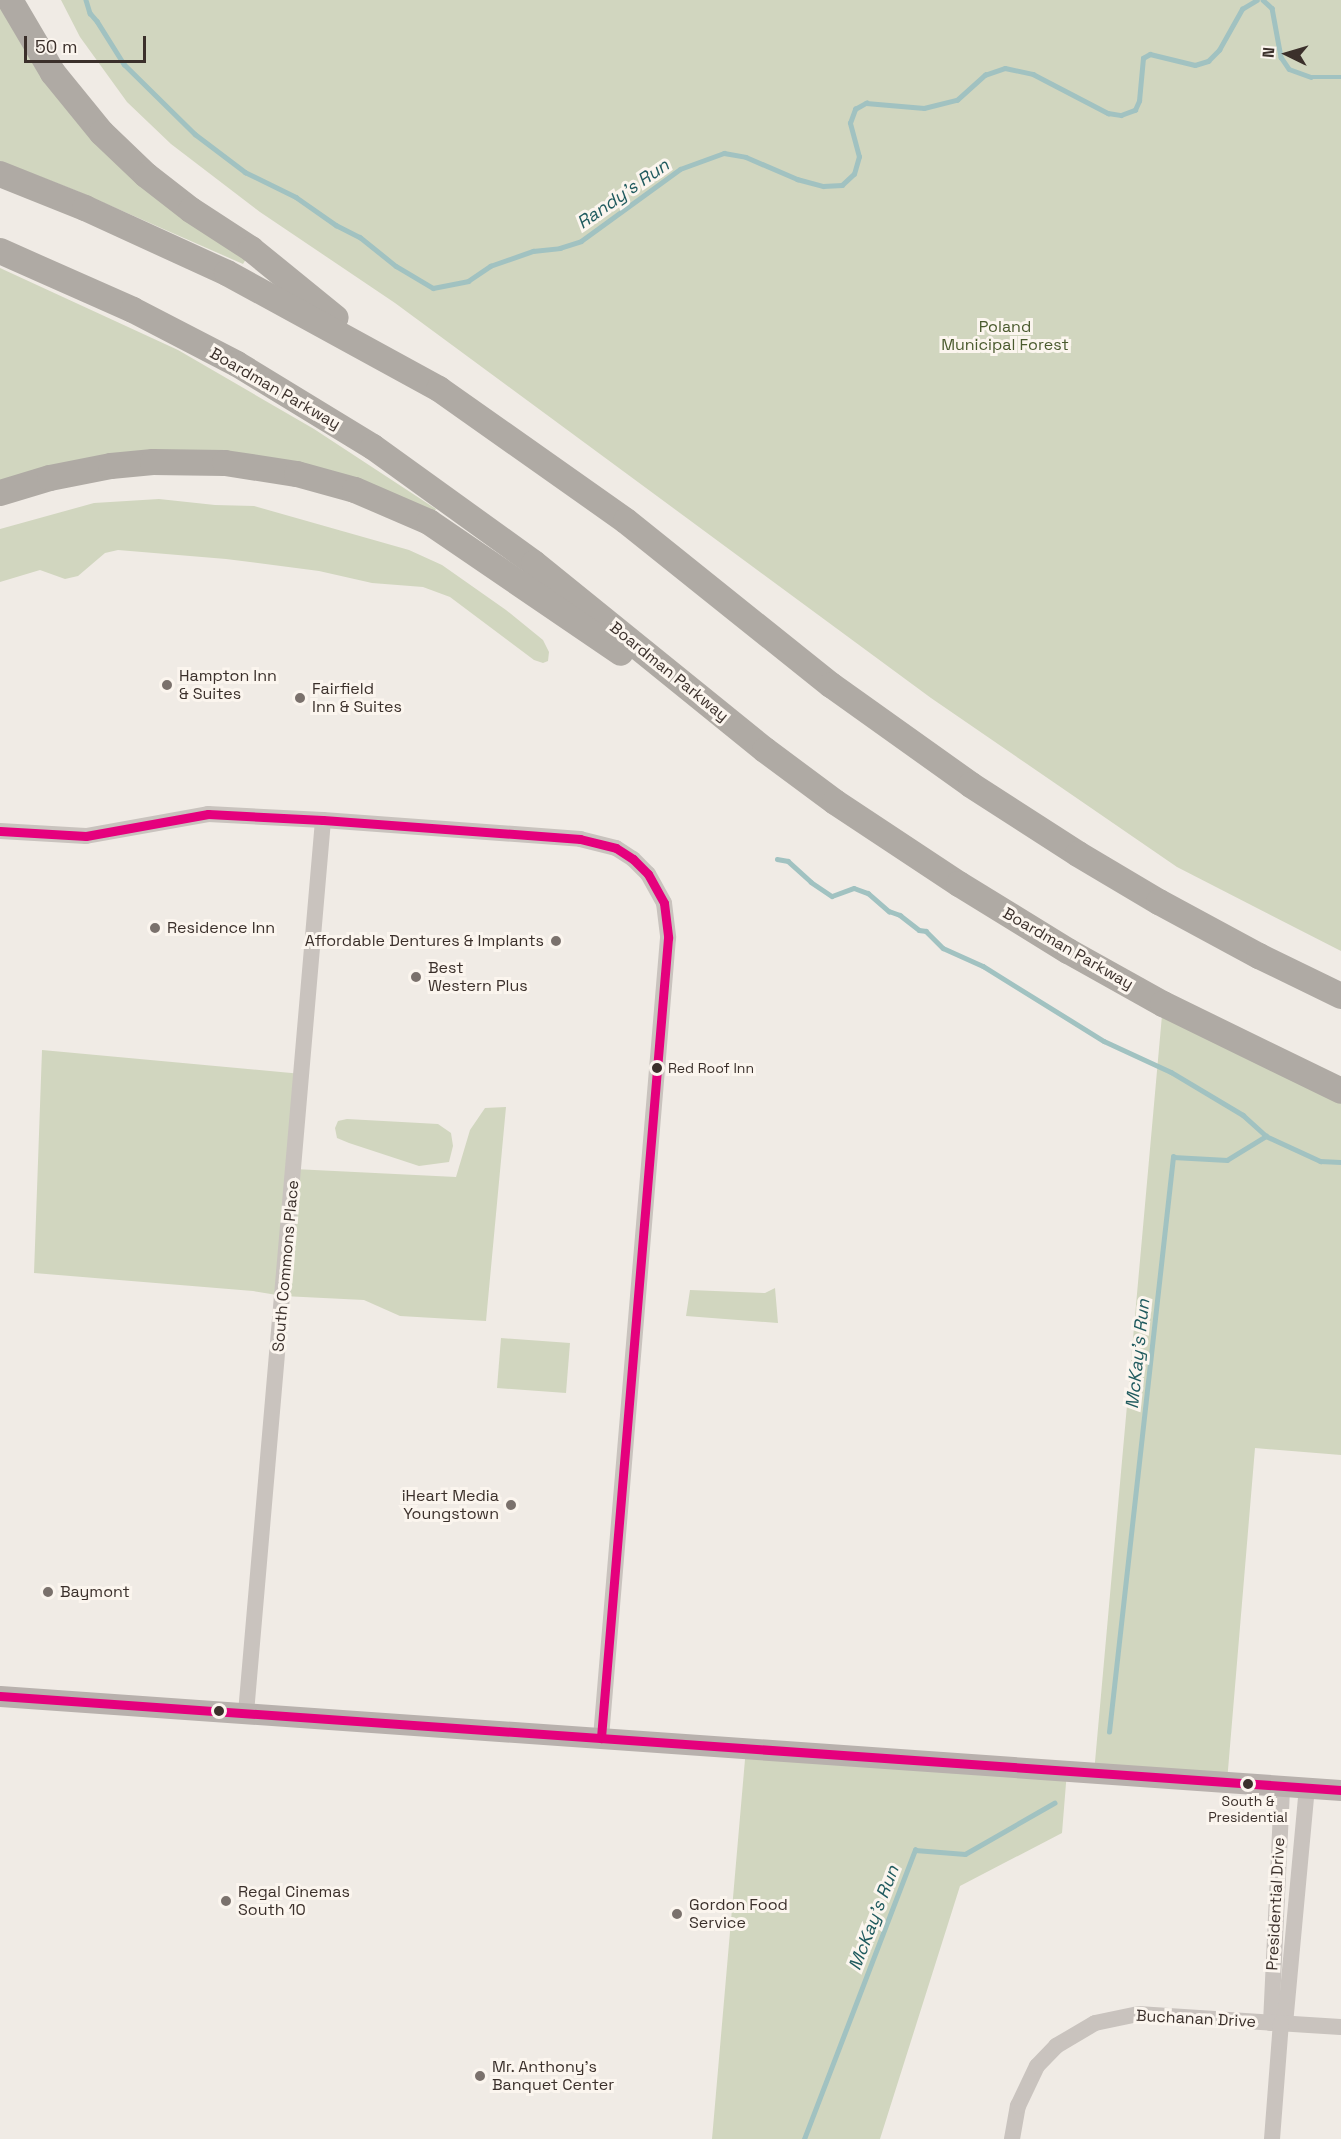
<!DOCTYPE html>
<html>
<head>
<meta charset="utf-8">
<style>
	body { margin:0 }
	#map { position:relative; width:1341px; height:2139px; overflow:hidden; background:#f0ebe5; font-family:"Space Grotesk",sans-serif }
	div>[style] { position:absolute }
	.green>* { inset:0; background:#d1d6bf }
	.stream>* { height:4.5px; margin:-2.25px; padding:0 2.25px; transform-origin:2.25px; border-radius:2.25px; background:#a1c2c1 }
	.minor>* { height:16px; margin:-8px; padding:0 8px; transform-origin:8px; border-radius:8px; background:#c9c3be }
	.major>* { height:21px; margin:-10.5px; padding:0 10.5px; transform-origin:10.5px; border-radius:10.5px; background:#b8b1ad }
	.highway>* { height:26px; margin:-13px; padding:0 13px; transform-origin:13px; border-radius:13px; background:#afaaa4 }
	.bus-1>* { height:9px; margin:-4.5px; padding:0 4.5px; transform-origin:4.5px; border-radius:4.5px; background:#e5007d }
	.dots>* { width:16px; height:16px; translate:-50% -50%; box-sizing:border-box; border:3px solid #fbf5ee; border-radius:50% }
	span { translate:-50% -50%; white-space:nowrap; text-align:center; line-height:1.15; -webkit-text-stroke:6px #fbf5ee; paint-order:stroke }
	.bus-label { font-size:14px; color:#3b302b }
	.left { translate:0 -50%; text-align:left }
	.park-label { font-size:16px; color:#4a5a2e }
	.street-label { font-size:16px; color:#3b302b }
	.poi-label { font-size:16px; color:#3b302b }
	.right { translate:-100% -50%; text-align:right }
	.water-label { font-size:18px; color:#1f5a5e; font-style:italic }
	.north { position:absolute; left:1257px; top:24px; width:60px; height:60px; -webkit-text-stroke:4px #fbf5ee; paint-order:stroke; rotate:275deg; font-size:16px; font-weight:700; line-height:24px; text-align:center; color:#3b302b }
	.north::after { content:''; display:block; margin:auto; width:21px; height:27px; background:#3b302b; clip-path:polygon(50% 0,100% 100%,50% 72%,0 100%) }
	.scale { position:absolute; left:24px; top:36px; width:122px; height:27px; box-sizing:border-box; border:3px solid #3b302b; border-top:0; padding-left:8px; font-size:18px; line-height:21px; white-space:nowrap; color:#3b302b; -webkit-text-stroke:4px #fbf5ee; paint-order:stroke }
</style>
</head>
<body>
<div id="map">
	<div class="green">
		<div style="clip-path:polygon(61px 0,1341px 0,1341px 951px,1177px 867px,931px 698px,395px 303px,260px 212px,171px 144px,127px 102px,80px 37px)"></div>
		<div style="clip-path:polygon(0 3px,15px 33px,246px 259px,243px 264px,77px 191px,0 161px)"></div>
		<div style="clip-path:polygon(0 268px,178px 350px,314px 429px,436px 509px,432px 515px,267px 461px,0 484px)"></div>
		<div style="clip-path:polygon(159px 499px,215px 505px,254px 506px,409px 550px,442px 565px,506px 610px,543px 640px,549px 652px,548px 661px,543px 663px,534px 660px,450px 597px,423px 587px,372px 583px,319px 571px,226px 559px,118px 550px,105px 553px,78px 576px,65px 579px,40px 570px,0 582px,0 529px,94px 503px)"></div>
		<div style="clip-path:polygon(1163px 1004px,1341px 1091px,1341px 1455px,1255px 1448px,1227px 1782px,1094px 1773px)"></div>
		<div style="clip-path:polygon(42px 1050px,302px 1074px,294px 1169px,456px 1177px,470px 1130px,485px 1108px,506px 1107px,486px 1321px,400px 1316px,364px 1300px,283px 1296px,253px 1291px,34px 1273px)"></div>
		<div style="clip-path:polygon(347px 1119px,438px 1124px,451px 1133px,453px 1146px,449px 1162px,419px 1166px,349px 1143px,337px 1138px,335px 1128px,338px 1121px)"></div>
		<div style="clip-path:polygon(775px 1288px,778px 1323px,686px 1316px,690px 1290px,765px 1293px)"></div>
		<div style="clip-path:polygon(501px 1338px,570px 1343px,566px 1393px,497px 1388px)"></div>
		<div style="clip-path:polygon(746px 1748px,1067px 1771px,1062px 1833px,960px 1886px,880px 2139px,712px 2139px)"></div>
	</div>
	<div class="stream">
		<div style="left:86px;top:0;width:14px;rotate:73deg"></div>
		<div style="left:90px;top:13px;width:11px;rotate:49deg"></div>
		<div style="left:97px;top:21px;width:51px;rotate:57.9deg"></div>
		<div style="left:124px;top:64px;width:100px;rotate:44.6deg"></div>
		<div style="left:195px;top:134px;width:63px;rotate:37.2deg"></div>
		<div style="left:245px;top:172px;width:57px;rotate:26.1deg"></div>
		<div style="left:296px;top:197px;width:49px;rotate:35deg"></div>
		<div style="left:336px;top:225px;width:27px;rotate:27deg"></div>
		<div style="left:360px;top:237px;width:46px;rotate:38.9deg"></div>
		<div style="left:396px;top:266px;width:43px;rotate:30.7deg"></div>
		<div style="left:433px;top:288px;width:36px;rotate:-11deg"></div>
		<div style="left:468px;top:281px;width:27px;rotate:-34deg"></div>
		<div style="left:490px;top:266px;width:46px;rotate:-19.2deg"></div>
		<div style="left:533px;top:251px;width:27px;rotate:-6deg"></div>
		<div style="left:560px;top:248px;width:22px;rotate:-18deg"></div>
		<div style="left:581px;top:241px;width:122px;rotate:-36deg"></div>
		<div style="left:680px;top:169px;width:47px;rotate:-20deg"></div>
		<div style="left:724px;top:153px;width:22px;rotate:10deg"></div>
		<div style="left:746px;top:157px;width:56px;rotate:23.3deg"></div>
		<div style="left:797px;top:179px;width:27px;rotate:15deg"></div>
		<div style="left:823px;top:186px;width:19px;rotate:-3deg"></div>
		<div style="left:842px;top:185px;width:16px;rotate:-43deg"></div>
		<div style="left:854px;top:174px;width:18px;rotate:-74deg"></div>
		<div style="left:859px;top:157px;width:35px;rotate:-105deg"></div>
		<div style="left:850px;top:123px;width:15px;rotate:-70deg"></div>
		<div style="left:855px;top:109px;width:13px;rotate:-29deg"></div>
		<div style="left:866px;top:103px;width:58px;rotate:4.9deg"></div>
		<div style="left:924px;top:108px;width:34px;rotate:-14deg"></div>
		<div style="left:957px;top:100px;width:38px;rotate:-42deg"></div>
		<div style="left:985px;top:75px;width:21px;rotate:-19deg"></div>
		<div style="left:1005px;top:68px;width:29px;rotate:12deg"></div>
		<div style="left:1033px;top:74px;width:85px;rotate:27.5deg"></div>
		<div style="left:1108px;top:113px;width:13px;rotate:9deg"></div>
		<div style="left:1121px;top:115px;width:15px;rotate:-20deg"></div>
		<div style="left:1135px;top:110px;width:10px;rotate:-66deg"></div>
		<div style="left:1139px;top:101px;width:43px;rotate:-84.7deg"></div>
		<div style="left:1143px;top:58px;width:8px;rotate:-30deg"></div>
		<div style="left:1150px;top:54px;width:46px;rotate:13.7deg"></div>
		<div style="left:1195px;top:65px;width:14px;rotate:-17deg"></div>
		<div style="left:1208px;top:61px;width:16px;rotate:-45deg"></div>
		<div style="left:1219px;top:50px;width:47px;rotate:-60.7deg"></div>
		<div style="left:1242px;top:9px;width:17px;rotate:-31deg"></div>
		<div style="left:1263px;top:0;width:12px;rotate:42deg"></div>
		<div style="left:1272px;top:8px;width:50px;rotate:79.6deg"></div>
		<div style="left:1281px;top:57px;width:14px;rotate:56deg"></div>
		<div style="left:1289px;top:69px;width:23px;rotate:20deg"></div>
		<div style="left:1311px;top:77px;width:30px"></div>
		<div style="left:777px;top:859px;width:11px;rotate:10deg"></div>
		<div style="left:788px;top:861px;width:31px;rotate:42deg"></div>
		<div style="left:811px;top:882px;width:25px;rotate:34deg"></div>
		<div style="left:832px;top:896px;width:23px;rotate:-20deg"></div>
		<div style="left:854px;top:888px;width:15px;rotate:20deg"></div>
		<div style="left:868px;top:893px;width:28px;rotate:41deg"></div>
		<div style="left:889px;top:911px;width:12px;rotate:20deg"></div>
		<div style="left:900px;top:915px;width:24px;rotate:38deg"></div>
		<div style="left:919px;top:930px;width:7px;rotate:8deg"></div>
		<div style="left:926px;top:931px;width:24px;rotate:45deg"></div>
		<div style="left:943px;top:948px;width:44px;rotate:24.2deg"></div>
		<div style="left:983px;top:966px;width:142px;rotate:31.8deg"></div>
		<div style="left:1104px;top:1041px;width:74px;rotate:24.8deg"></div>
		<div style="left:1171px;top:1072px;width:84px;rotate:30.8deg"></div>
		<div style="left:1243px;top:1115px;width:31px;rotate:42deg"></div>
		<div style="left:1109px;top:1732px;width:579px;rotate:-83.65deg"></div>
		<div style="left:1173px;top:1157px;width:54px;rotate:3.2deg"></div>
		<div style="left:1227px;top:1160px;width:46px;rotate:-31.6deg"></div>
		<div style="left:1266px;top:1136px;width:60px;rotate:24.8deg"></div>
		<div style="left:1320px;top:1161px;width:21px;rotate:3deg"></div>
		<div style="left:804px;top:2139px;width:310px;rotate:-69deg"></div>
		<div style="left:915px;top:1850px;width:50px;rotate:4.6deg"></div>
		<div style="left:965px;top:1854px;width:103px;rotate:-29.8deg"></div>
	</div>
	<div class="minor">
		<div style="left:0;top:831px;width:86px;rotate:3.3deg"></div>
		<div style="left:86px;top:836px;width:124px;rotate:-10.2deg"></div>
		<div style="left:208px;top:814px;width:115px;rotate:3deg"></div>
		<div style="left:323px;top:820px;width:258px;rotate:4.2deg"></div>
		<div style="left:580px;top:839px;width:37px;rotate:14deg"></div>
		<div style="left:616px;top:848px;width:20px;rotate:33deg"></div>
		<div style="left:633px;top:859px;width:21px;rotate:45deg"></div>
		<div style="left:648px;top:874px;width:33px;rotate:61deg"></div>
		<div style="left:664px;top:903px;width:35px;rotate:83deg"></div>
		<div style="left:668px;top:938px;width:803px;rotate:94.79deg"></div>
		<div style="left:246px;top:1713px;width:896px;rotate:-85.07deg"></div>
		<div style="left:1271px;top:2023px;width:237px;rotate:-87.3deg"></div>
		<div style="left:1285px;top:2024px;width:237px;rotate:-84.7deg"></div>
		<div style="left:1012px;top:2139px;width:34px;rotate:-80deg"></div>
		<div style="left:1018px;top:2106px;width:44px;rotate:-64.6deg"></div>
		<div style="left:1037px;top:2066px;width:28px;rotate:-46deg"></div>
		<div style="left:1056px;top:2046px;width:45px;rotate:-30.5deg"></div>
		<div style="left:1095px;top:2023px;width:44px;rotate:-11.8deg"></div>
		<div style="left:1138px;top:2014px;width:203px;rotate:3.7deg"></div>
		<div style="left:1272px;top:2139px;width:116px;rotate:-85.6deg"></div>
	</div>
	<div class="major">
		<div style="left:0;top:1696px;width:1344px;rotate:4.01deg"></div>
	</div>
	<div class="highway">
		<div style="left:10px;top:0;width:85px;rotate:59.5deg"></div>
		<div style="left:53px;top:73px;width:77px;rotate:50.8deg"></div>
		<div style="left:102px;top:133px;width:61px;rotate:43.7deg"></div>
		<div style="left:146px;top:175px;width:57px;rotate:37.9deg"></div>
		<div style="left:191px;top:210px;width:72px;rotate:33deg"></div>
		<div style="left:251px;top:249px;width:109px;rotate:39.1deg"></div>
		<div style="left:0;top:174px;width:92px;rotate:21.8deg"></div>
		<div style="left:85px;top:208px;width:156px;rotate:24.6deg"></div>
		<div style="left:227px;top:273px;width:242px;rotate:28.7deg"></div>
		<div style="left:439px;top:389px;width:229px;rotate:35.2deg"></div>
		<div style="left:626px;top:521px;width:263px;rotate:38.7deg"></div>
		<div style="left:831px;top:685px;width:172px;rotate:35.5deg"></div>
		<div style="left:971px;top:785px;width:127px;rotate:32.8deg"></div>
		<div style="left:1078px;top:854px;width:94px;rotate:30.7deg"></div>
		<div style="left:1159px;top:902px;width:114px;rotate:28.4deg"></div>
		<div style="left:1259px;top:956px;width:91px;rotate:26deg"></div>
		<div style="left:0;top:251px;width:145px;rotate:23.9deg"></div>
		<div style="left:133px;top:310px;width:117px;rotate:27.4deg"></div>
		<div style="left:237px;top:364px;width:159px;rotate:31.4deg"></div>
		<div style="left:373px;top:447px;width:198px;rotate:35.8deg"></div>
		<div style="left:534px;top:563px;width:297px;rotate:39deg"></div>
		<div style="left:765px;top:750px;width:87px;rotate:36.6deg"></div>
		<div style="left:835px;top:802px;width:149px;rotate:33.5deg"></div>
		<div style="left:959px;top:884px;width:128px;rotate:31.6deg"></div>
		<div style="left:1068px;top:951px;width:109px;rotate:29.2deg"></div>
		<div style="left:1163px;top:1004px;width:198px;rotate:26deg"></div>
		<div style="left:0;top:493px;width:52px;rotate:-16.7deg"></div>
		<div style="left:50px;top:478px;width:62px;rotate:-11.1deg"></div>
		<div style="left:111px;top:466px;width:42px;rotate:-5.4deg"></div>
		<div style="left:153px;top:462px;width:72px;rotate:0.8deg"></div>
		<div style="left:225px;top:463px;width:73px;rotate:8.7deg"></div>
		<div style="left:297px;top:474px;width:60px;rotate:15.4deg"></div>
		<div style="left:355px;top:490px;width:81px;rotate:23.4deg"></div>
		<div style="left:429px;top:522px;width:232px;rotate:34.3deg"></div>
	</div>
	<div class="bus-1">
		<div style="left:0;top:831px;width:86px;rotate:3.3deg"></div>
		<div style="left:86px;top:836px;width:124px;rotate:-10.2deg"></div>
		<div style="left:208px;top:814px;width:115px;rotate:3deg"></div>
		<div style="left:323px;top:820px;width:258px;rotate:4.2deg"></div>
		<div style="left:580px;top:839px;width:37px;rotate:14deg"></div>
		<div style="left:616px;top:848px;width:20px;rotate:33deg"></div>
		<div style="left:633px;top:859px;width:21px;rotate:45deg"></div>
		<div style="left:648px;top:874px;width:33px;rotate:61deg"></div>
		<div style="left:664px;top:903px;width:35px;rotate:83deg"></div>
		<div style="left:668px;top:938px;width:803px;rotate:94.79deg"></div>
		<div style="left:0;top:1696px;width:1344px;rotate:4.01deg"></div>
	</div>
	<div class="dots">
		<div style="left:167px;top:685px;background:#7a716c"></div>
		<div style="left:300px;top:698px;background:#7a716c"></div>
		<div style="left:155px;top:928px;background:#7a716c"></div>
		<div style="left:556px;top:941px;background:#7a716c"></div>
		<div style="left:416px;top:977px;background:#7a716c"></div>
		<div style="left:657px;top:1068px;background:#3b302b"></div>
		<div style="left:511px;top:1505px;background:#7a716c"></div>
		<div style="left:48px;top:1592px;background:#7a716c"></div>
		<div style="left:219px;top:1711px;background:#3b302b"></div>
		<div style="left:1248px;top:1784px;background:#3b302b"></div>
		<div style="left:226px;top:1901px;background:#7a716c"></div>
		<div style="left:677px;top:1914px;background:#7a716c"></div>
		<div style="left:480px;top:2076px;background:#7a716c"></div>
	</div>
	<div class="bus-label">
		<span class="left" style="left:668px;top:1068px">Red Roof Inn</span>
		<span style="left:1248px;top:1809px">South &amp;<br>Presidential</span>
	</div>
	<div class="park-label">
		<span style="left:1005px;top:336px">Poland<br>Municipal Forest</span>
	</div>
	<div class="street-label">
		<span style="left:275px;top:389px;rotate:30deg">Boardman Parkway</span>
		<span style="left:669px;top:672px;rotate:39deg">Boardman Parkway</span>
		<span style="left:1068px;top:949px;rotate:30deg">Boardman Parkway</span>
		<span style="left:286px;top:1266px;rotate:-85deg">South Commons Place</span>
		<span style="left:1276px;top:1904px;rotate:-87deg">Presidential Drive</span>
		<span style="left:1196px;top:2019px;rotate:3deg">Buchanan Drive</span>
	</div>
	<div class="poi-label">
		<span class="left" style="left:179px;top:685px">Hampton Inn<br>&amp; Suites</span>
		<span class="left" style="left:312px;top:698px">Fairfield<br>Inn &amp; Suites</span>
		<span class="left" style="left:167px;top:928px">Residence Inn</span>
		<span class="right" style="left:544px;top:941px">Affordable Dentures &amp; Implants</span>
		<span class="left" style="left:428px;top:977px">Best<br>Western Plus</span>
		<span class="right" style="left:499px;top:1505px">iHeart Media<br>Youngstown</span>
		<span class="left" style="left:60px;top:1592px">Baymont</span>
		<span class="left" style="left:238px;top:1901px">Regal Cinemas<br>South 10</span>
		<span class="left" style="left:689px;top:1914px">Gordon Food<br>Service</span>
		<span class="left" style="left:492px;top:2076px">Mr. Anthony's<br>Banquet Center</span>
	</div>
	<div class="water-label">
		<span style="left:623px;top:194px;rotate:-35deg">Randy's Run</span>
		<span style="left:1138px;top:1354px;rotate:-84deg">McKay's Run</span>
		<span style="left:874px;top:1918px;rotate:-69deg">McKay's Run</span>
	</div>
	<div class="north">N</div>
	<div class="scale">50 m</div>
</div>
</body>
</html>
